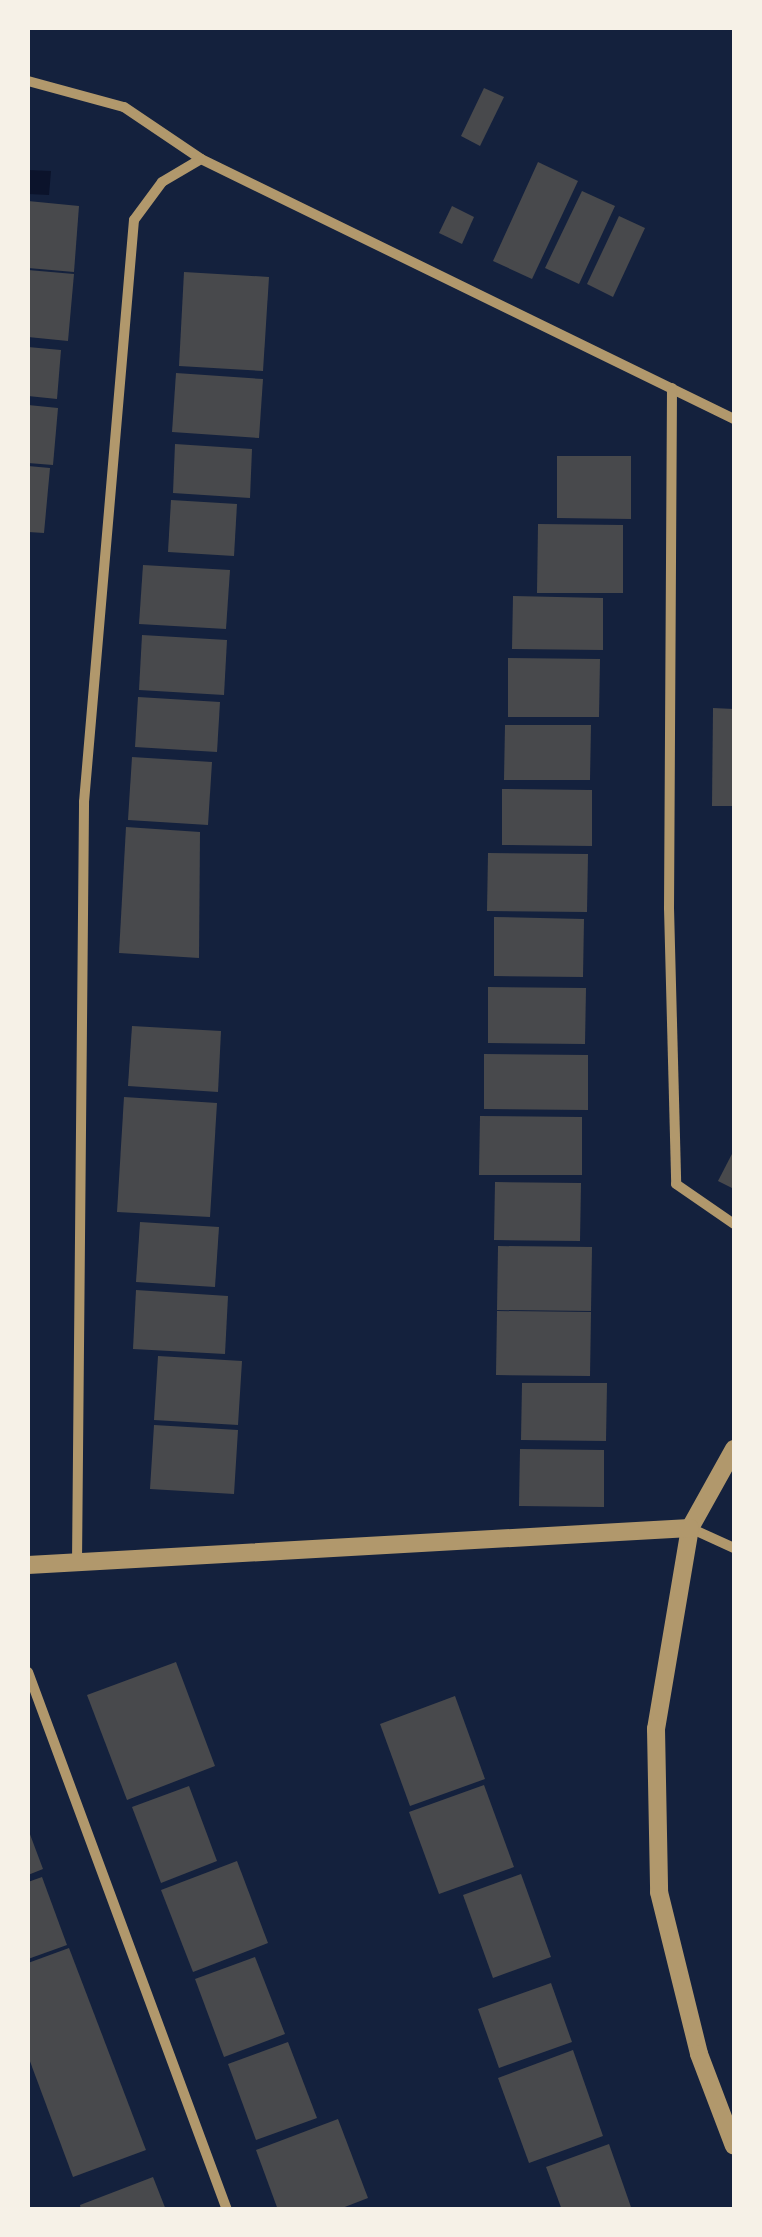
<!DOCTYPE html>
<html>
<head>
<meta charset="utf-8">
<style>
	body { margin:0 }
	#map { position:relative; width:762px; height:2237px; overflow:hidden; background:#14213d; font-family:Commissioner,sans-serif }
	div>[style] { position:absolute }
	.water>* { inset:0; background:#0b132b }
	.building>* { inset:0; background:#48494c }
	.minor>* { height:10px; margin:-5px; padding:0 5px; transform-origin:5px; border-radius:5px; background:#b1986c }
	.tertiary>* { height:18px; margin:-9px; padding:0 9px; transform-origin:9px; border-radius:9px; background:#b1986c }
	span { translate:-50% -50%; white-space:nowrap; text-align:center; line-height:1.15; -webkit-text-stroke:9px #f6f1e7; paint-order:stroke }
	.frame { position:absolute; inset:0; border:30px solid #f6f1e7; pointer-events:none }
</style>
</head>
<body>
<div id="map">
	<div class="water">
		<div style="clip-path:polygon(28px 170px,51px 171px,49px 195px,28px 194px)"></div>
	</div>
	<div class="building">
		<div style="clip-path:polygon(484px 88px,504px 97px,480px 146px,461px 136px)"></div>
		<div style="clip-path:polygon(538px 162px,578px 181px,532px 279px,493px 261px)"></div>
		<div style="clip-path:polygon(582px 191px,615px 206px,579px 284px,545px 268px)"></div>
		<div style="clip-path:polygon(28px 201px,79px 206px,74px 272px,28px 268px)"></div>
		<div style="clip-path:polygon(452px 206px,474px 217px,462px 244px,439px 233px)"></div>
		<div style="clip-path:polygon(619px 216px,645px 228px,613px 297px,587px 284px)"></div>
		<div style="clip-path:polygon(28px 270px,74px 274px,68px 341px,28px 337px)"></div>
		<div style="clip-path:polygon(184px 272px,269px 277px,263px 371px,179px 366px)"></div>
		<div style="clip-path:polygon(28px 347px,61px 350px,57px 399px,28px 396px)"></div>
		<div style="clip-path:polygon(176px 373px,263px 379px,259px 438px,172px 432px)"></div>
		<div style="clip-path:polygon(28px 405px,58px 408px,53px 465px,28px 463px)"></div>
		<div style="clip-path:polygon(175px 444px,252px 449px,250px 498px,173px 493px)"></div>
		<div style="clip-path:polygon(557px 456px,631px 456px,631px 519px,557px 518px)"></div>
		<div style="clip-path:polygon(28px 466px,50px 468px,44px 533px,28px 532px)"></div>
		<div style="clip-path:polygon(171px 500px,237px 504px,234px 556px,168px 552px)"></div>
		<div style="clip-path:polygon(538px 524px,623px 525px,623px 593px,537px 593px)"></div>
		<div style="clip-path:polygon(143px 565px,230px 570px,226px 629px,139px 624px)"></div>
		<div style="clip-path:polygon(513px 596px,603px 598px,603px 650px,512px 649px)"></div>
		<div style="clip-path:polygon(142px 635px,227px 640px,224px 695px,139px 690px)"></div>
		<div style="clip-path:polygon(508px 658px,600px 659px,599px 717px,508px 717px)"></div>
		<div style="clip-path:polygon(138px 697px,220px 702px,217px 752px,135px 747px)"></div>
		<div style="clip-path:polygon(713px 708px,734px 709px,734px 806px,712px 806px)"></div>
		<div style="clip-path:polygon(505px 725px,591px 725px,590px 780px,504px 780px)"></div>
		<div style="clip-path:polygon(132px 757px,212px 762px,208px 825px,128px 820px)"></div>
		<div style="clip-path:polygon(502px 789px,592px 790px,592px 846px,502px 845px)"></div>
		<div style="clip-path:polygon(126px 827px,200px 832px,199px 958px,119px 953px)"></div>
		<div style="clip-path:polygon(488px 853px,588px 854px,587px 912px,487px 911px)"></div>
		<div style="clip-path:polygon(494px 917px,584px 919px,583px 977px,494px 976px)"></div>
		<div style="clip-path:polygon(488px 987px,586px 988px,585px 1044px,488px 1043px)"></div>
		<div style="clip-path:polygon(132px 1026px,221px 1031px,218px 1092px,128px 1086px)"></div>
		<div style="clip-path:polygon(484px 1054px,588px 1055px,588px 1110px,484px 1109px)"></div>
		<div style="clip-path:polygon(124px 1097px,217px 1103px,210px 1217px,117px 1212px)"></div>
		<div style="clip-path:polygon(480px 1116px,582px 1117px,582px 1175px,479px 1175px)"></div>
		<div style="clip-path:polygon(734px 1150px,734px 1189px,718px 1181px)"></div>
		<div style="clip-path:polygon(495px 1182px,581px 1183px,580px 1241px,494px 1240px)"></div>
		<div style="clip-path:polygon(140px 1222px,219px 1227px,215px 1287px,136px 1282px)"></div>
		<div style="clip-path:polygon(498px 1246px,592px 1247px,591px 1311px,497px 1310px)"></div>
		<div style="clip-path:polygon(136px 1290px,228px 1296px,225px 1354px,133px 1349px)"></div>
		<div style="clip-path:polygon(497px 1311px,591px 1312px,590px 1376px,496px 1375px)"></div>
		<div style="clip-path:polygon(158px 1356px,242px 1361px,238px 1425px,154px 1420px)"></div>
		<div style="clip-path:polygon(522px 1383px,607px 1383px,606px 1441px,521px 1440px)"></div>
		<div style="clip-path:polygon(154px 1425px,238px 1430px,234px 1494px,150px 1489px)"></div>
		<div style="clip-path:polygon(520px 1449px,604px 1450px,604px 1507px,519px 1506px)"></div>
		<div style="clip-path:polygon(176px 1662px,215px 1766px,127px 1800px,87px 1695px)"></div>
		<div style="clip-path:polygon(455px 1696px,485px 1779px,410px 1806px,380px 1724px)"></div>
		<div style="clip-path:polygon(484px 1785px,514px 1867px,439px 1894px,409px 1812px)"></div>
		<div style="clip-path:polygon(189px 1786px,217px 1861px,161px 1883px,132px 1807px)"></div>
		<div style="clip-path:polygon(28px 1829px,43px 1869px,28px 1875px)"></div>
		<div style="clip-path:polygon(237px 1861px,268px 1943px,193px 1972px,161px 1890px)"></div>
		<div style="clip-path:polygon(521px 1874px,551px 1957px,493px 1978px,463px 1895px)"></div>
		<div style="clip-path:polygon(42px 1877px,67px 1945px,28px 1959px,28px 1882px)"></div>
		<div style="clip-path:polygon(69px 1948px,146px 2150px,73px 2177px,28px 2056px,28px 1963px)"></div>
		<div style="clip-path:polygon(255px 1957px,285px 2034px,224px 2057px,195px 1979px)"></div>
		<div style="clip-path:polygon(551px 1983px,572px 2042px,499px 2068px,478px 2009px)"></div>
		<div style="clip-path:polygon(288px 2042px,317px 2118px,256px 2140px,228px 2064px)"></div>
		<div style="clip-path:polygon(573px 2050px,603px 2136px,529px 2163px,498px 2078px)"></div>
		<div style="clip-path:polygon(338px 2119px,368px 2198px,337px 2210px,278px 2210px,256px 2150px)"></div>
		<div style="clip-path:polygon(609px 2144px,632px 2210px,562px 2210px,546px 2167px)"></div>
		<div style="clip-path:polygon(153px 2177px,166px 2210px,81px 2210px,80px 2205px)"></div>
	</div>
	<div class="minor">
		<div style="left:28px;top:81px;width:99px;rotate:15.2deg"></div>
		<div style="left:124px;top:107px;width:93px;rotate:34deg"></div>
		<div style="left:201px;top:159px;width:593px;rotate:26deg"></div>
		<div style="left:672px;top:388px;width:520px;rotate:90.33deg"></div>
		<div style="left:669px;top:908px;width:276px;rotate:88.5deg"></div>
		<div style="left:676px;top:1184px;width:70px;rotate:34.6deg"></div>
		<div style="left:690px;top:1528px;width:48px;rotate:24.4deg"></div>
		<div style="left:77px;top:1563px;width:761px;rotate:-89.47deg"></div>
		<div style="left:84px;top:802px;width:584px;rotate:-85.09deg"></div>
		<div style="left:134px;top:220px;width:47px;rotate:-53.6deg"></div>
		<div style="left:162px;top:182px;width:45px;rotate:-30.5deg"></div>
		<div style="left:28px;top:1672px;width:574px;rotate:69.7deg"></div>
	</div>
	<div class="tertiary">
		<div style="left:734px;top:1449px;width:90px;rotate:119.1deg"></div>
		<div style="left:690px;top:1528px;width:204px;rotate:99.6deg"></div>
		<div style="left:656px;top:1729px;width:163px;rotate:88.9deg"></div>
		<div style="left:659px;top:1892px;width:167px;rotate:76.1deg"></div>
		<div style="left:699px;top:2054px;width:98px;rotate:69.2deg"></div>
		<div style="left:28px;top:1565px;width:663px;rotate:-3.2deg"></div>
	</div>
	<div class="frame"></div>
</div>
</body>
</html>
